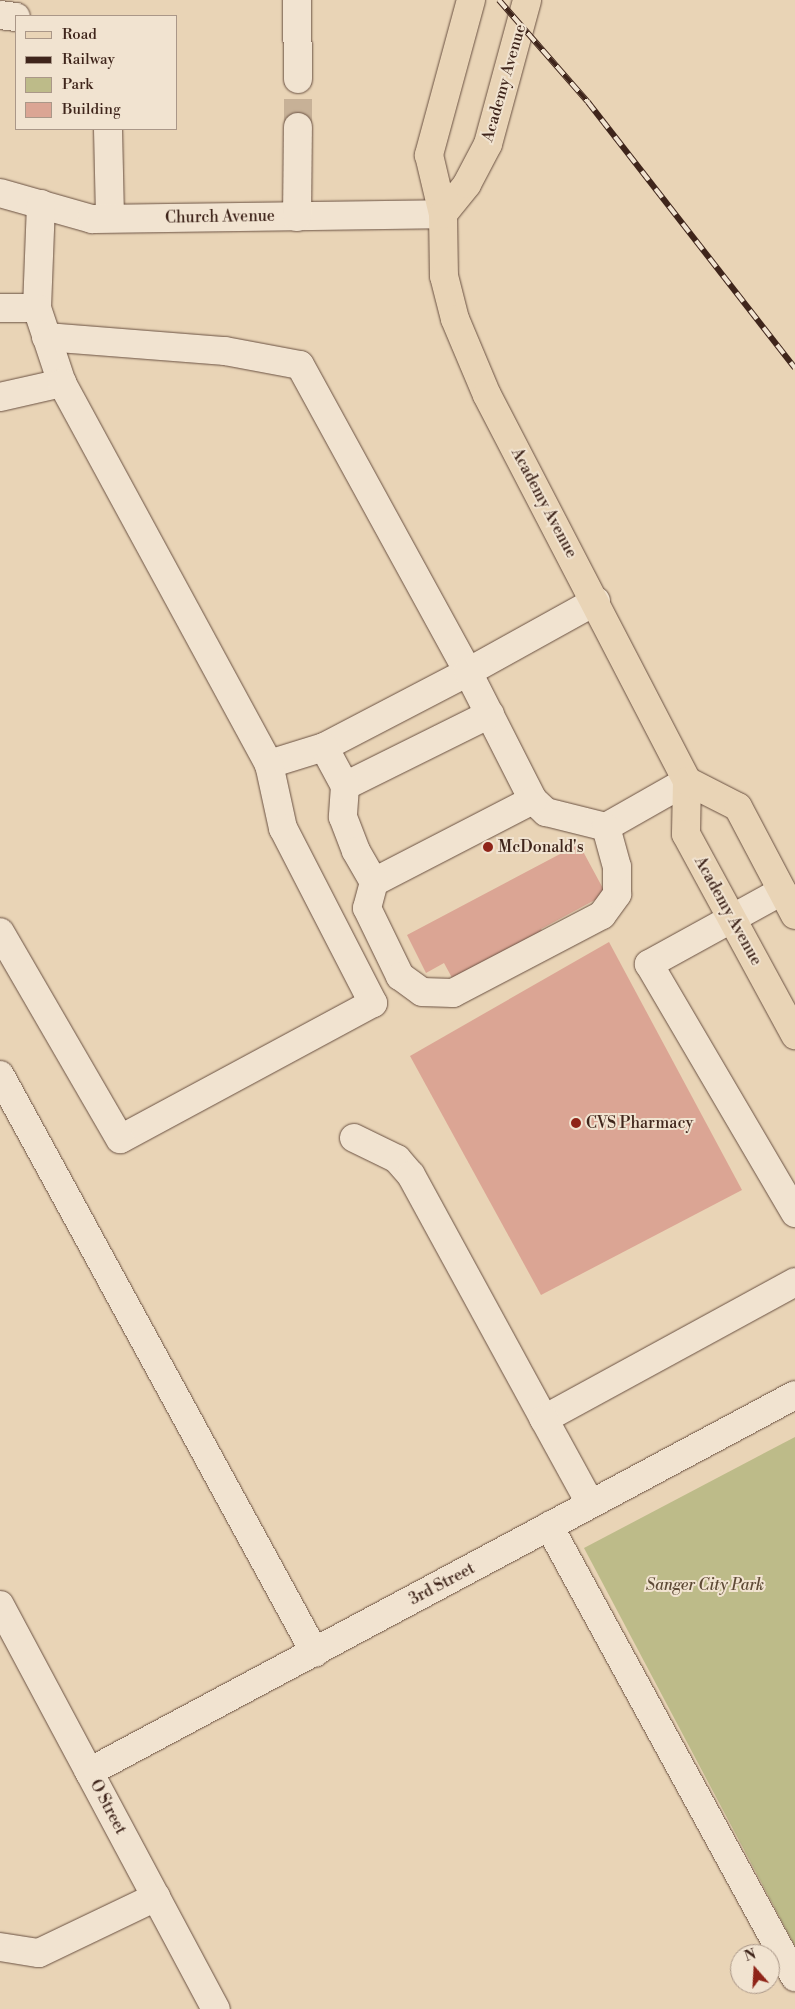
<!DOCTYPE html>
<html>
<head>
<meta charset="utf-8">
<style>
	body { margin:0 }
	#map { position:relative; width:795px; height:2009px; overflow:hidden; background:#e9d4b6; font-family:"Libre Bodoni",serif }
	div>[style] { position:absolute }
	.green>* { inset:0; background:#bdbb89 }
	.building>* { inset:0; background:#dba594 }
	.minor-tunnel>* { height:28px; margin-top:-14px; transform-origin:0; background:repeating-linear-gradient(90deg,#c7b197 0 28px,transparent 0 42px) }
	.roads { filter:drop-shadow(0 0 1px #6a5142) drop-shadow(0 0 1px #6a5142) }
	.minor>* { height:28px; margin:-14px; padding:0 14px; transform-origin:14px; border-radius:14px; background:#f1e3d0 }
	.major>* { height:28px; margin:-14px; padding:0 14px; transform-origin:14px; border-radius:14px; background:#e9d4b6 }
	.rail>* { height:5.5px; margin-top:-2.75px; transform-origin:0; background:repeating-linear-gradient(90deg,#f1e3d0 0 11px,#3f251b 0 22px); box-sizing:border-box; border-block:1px solid #3f251b }
	.dots>* { width:14px; height:14px; translate:-50% -50%; box-sizing:border-box; border:2px solid #f1e3d0; border-radius:50% }
	span { translate:-50% -50%; white-space:nowrap; text-align:center; line-height:1.15; -webkit-text-stroke:4px #f1e3d0; paint-order:stroke }
	.street-label { font-size:16px; color:#3f251b }
	.poi-label { font-size:16px; color:#3f251b }
	.left { translate:0 -50%; text-align:left }
	.park-label { font-size:16px; color:#5e4a36; font-style:italic }
	.legend { position:absolute; left:15px; top:15px; width:162px; height:115px; box-sizing:border-box; background:#f1e3d0; border:1px solid #aa9788; margin:0; padding:6px 9px; list-style:none; font-size:15px; color:#3f251b }
	.legend li { display:flex; align-items:center; gap:10px; height:25px }
	.legend b { width:25px; border:1px solid #aa9788 }
	.north { position:absolute; left:730px; top:1944px; width:50px; height:50px; box-sizing:border-box; background:#f1e3d0; border:1px solid #aa9788; border-radius:50%; rotate:341deg; font-size:14px; font-weight:700; line-height:20px; text-align:center; color:#3f251b }
	.north::after { content:''; display:block; margin:auto; width:18px; height:22px; background:#8f2418; clip-path:polygon(50% 0,100% 100%,50% 72%,0 100%) }
</style>
</head>
<body>
<div id="map">
	<div class="green">
		<div style="clip-path:polygon(795px 1437px,795px 1946px,584px 1548px)"></div>
	</div>
	<div class="building">
		<div style="clip-path:polygon(579px 844px,606px 894px,541px 929px,547px 940px,457px 987px,444px 963px,426px 973px,407px 935px)"></div>
		<div style="clip-path:polygon(609px 942px,742px 1190px,541px 1295px,410px 1056px)"></div>
	</div>
	<div class="minor-tunnel">
		<div style="left:298px;top:127px;width:48px;rotate:-90deg"></div>
	</div>
	<div class="roads">
		<div class="minor">
			<div style="left:297px;top:0;width:79px;rotate:89.3deg"></div>
			<div style="left:0;top:15px;width:16px;rotate:7deg"></div>
			<div style="left:108px;top:129px;width:89px;rotate:88.7deg"></div>
			<div style="left:0;top:193px;width:96px;rotate:15.8deg"></div>
			<div style="left:92px;top:219px;width:351px;rotate:-0.8deg"></div>
			<div style="left:41px;top:204px;width:104px;rotate:92.2deg"></div>
			<div style="left:37px;top:308px;width:79px;rotate:71.6deg"></div>
			<div style="left:297px;top:217px;width:90px;rotate:-89.4deg"></div>
			<div style="left:0;top:308px;width:37px"></div>
			<div style="left:46px;top:337px;width:180px;rotate:4.5deg"></div>
			<div style="left:225px;top:351px;width:76px;rotate:10.6deg"></div>
			<div style="left:300px;top:365px;width:350px;rotate:61.3deg"></div>
			<div style="left:468px;top:672px;width:162px;rotate:152.5deg"></div>
			<div style="left:324px;top:747px;width:58px;rotate:162.8deg"></div>
			<div style="left:0;top:397px;width:64px;rotate:-12.7deg"></div>
			<div style="left:62px;top:383px;width:434px;rotate:61.5deg"></div>
			<div style="left:269px;top:764px;width:66px;rotate:77.7deg"></div>
			<div style="left:283px;top:828px;width:197px;rotate:62.8deg"></div>
			<div style="left:373px;top:1003px;width:287px;rotate:151.7deg"></div>
			<div style="left:120px;top:1139px;width:239px;rotate:-120.1deg"></div>
			<div style="left:596px;top:601px;width:146px;rotate:151deg"></div>
			<div style="left:468px;top:672px;width:144px;rotate:63.1deg"></div>
			<div style="left:533px;top:800px;width:18px;rotate:43deg"></div>
			<div style="left:546px;top:812px;width:62px;rotate:14deg"></div>
			<div style="left:606px;top:827px;width:93px;rotate:-29.6deg"></div>
			<div style="left:490px;top:714px;width:162px;rotate:153.6deg"></div>
			<div style="left:345px;top:786px;width:31px;rotate:94deg"></div>
			<div style="left:343px;top:817px;width:36px;rotate:69deg"></div>
			<div style="left:356px;top:851px;width:36px;rotate:60deg"></div>
			<div style="left:374px;top:882px;width:179px;rotate:-27.3deg"></div>
			<div style="left:324px;top:747px;width:44px;rotate:61.7deg"></div>
			<div style="left:374px;top:882px;width:27px;rotate:105deg"></div>
			<div style="left:367px;top:908px;width:76px;rotate:64.1deg"></div>
			<div style="left:400px;top:976px;width:27px;rotate:36deg"></div>
			<div style="left:422px;top:992px;width:31px;rotate:2deg"></div>
			<div style="left:453px;top:993px;width:168px;rotate:-27.6deg"></div>
			<div style="left:602px;top:915px;width:26px;rotate:-54deg"></div>
			<div style="left:617px;top:894px;width:27px;rotate:-90deg"></div>
			<div style="left:617px;top:867px;width:41px;rotate:-105.4deg"></div>
			<div style="left:782px;top:891px;width:152px;rotate:151.2deg"></div>
			<div style="left:649px;top:964px;width:289px;rotate:59.6deg"></div>
			<div style="left:0;top:1075px;width:658px;rotate:61.41deg"></div>
			<div style="left:354px;top:1138px;width:48px;rotate:26deg"></div>
			<div style="left:397px;top:1159px;width:21px;rotate:49deg"></div>
			<div style="left:411px;top:1175px;width:278px;rotate:61.4deg"></div>
			<div style="left:544px;top:1419px;width:286px;rotate:-28.6deg"></div>
			<div style="left:544px;top:1419px;width:96px;rotate:61.3deg"></div>
			<div style="left:549px;top:1526px;width:514px;rotate:61.39deg"></div>
			<div style="left:0;top:1605px;width:458px;rotate:61.9deg"></div>
			<div style="left:89px;top:1772px;width:800px;rotate:-28.1deg"></div>
			<div style="left:0;top:1947px;width:39px;rotate:9deg"></div>
			<div style="left:39px;top:1953px;width:130px;rotate:-25.6deg"></div>
		</div>
		<div class="major">
			<div style="left:471px;top:0;width:161px;rotate:105.2deg"></div>
			<div style="left:429px;top:155px;width:61px;rotate:76.7deg"></div>
			<div style="left:443px;top:214px;width:62px;rotate:89.1deg"></div>
			<div style="left:444px;top:276px;width:44px;rotate:75.7deg"></div>
			<div style="left:455px;top:319px;width:82px;rotate:67.2deg"></div>
			<div style="left:487px;top:395px;width:435px;rotate:62.6deg"></div>
			<div style="left:687px;top:781px;width:53px;rotate:91.1deg"></div>
			<div style="left:686px;top:834px;width:229px;rotate:61.5deg"></div>
			<div style="left:443px;top:214px;width:38px;rotate:-51deg"></div>
			<div style="left:467px;top:184px;width:45px;rotate:-62.3deg"></div>
			<div style="left:488px;top:144px;width:149px;rotate:-74.8deg"></div>
			<div style="left:687px;top:781px;width:57px;rotate:27deg"></div>
			<div style="left:738px;top:807px;width:122px;rotate:62.2deg"></div>
		</div>
	</div>
	<div class="rail">
		<div style="left:499px;top:0;width:135px;rotate:48.9deg"></div>
		<div style="left:588px;top:102px;width:337px;rotate:52.1deg"></div>
	</div>
	<div class="dots">
		<div style="left:488px;top:847px;background:#8f2418"></div>
		<div style="left:576px;top:1123px;background:#8f2418"></div>
	</div>
	<div class="street-label">
		<span style="left:504px;top:83px;rotate:-74deg">Academy Avenue</span>
		<span style="left:220px;top:217px;rotate:-1deg">Church Avenue</span>
		<span style="left:544px;top:503px;rotate:62deg">Academy Avenue</span>
		<span style="left:728px;top:911px;rotate:61deg">Academy Avenue</span>
		<span style="left:442px;top:1584px;rotate:-28deg">3rd Street</span>
		<span style="left:108px;top:1807px;rotate:62deg">O Street</span>
	</div>
	<div class="poi-label">
		<span class="left" style="left:498px;top:847px">McDonald's</span>
		<span class="left" style="left:586px;top:1123px">CVS Pharmacy</span>
	</div>
	<div class="park-label">
		<span style="left:705px;top:1585px">Sanger City Park</span>
	</div>
	<ul class="legend">
	<li><b style="height:6px;background:#e9d4b6"></b>Road</li>
	<li><b style="height:6px;background:#3f251b"></b>Railway</li>
	<li><b style="height:14px;background:#bdbb89"></b>Park</li>
	<li><b style="height:14px;background:#dba594"></b>Building</li>
	</ul>
	<div class="north">N</div>
</div>
</body>
</html>
